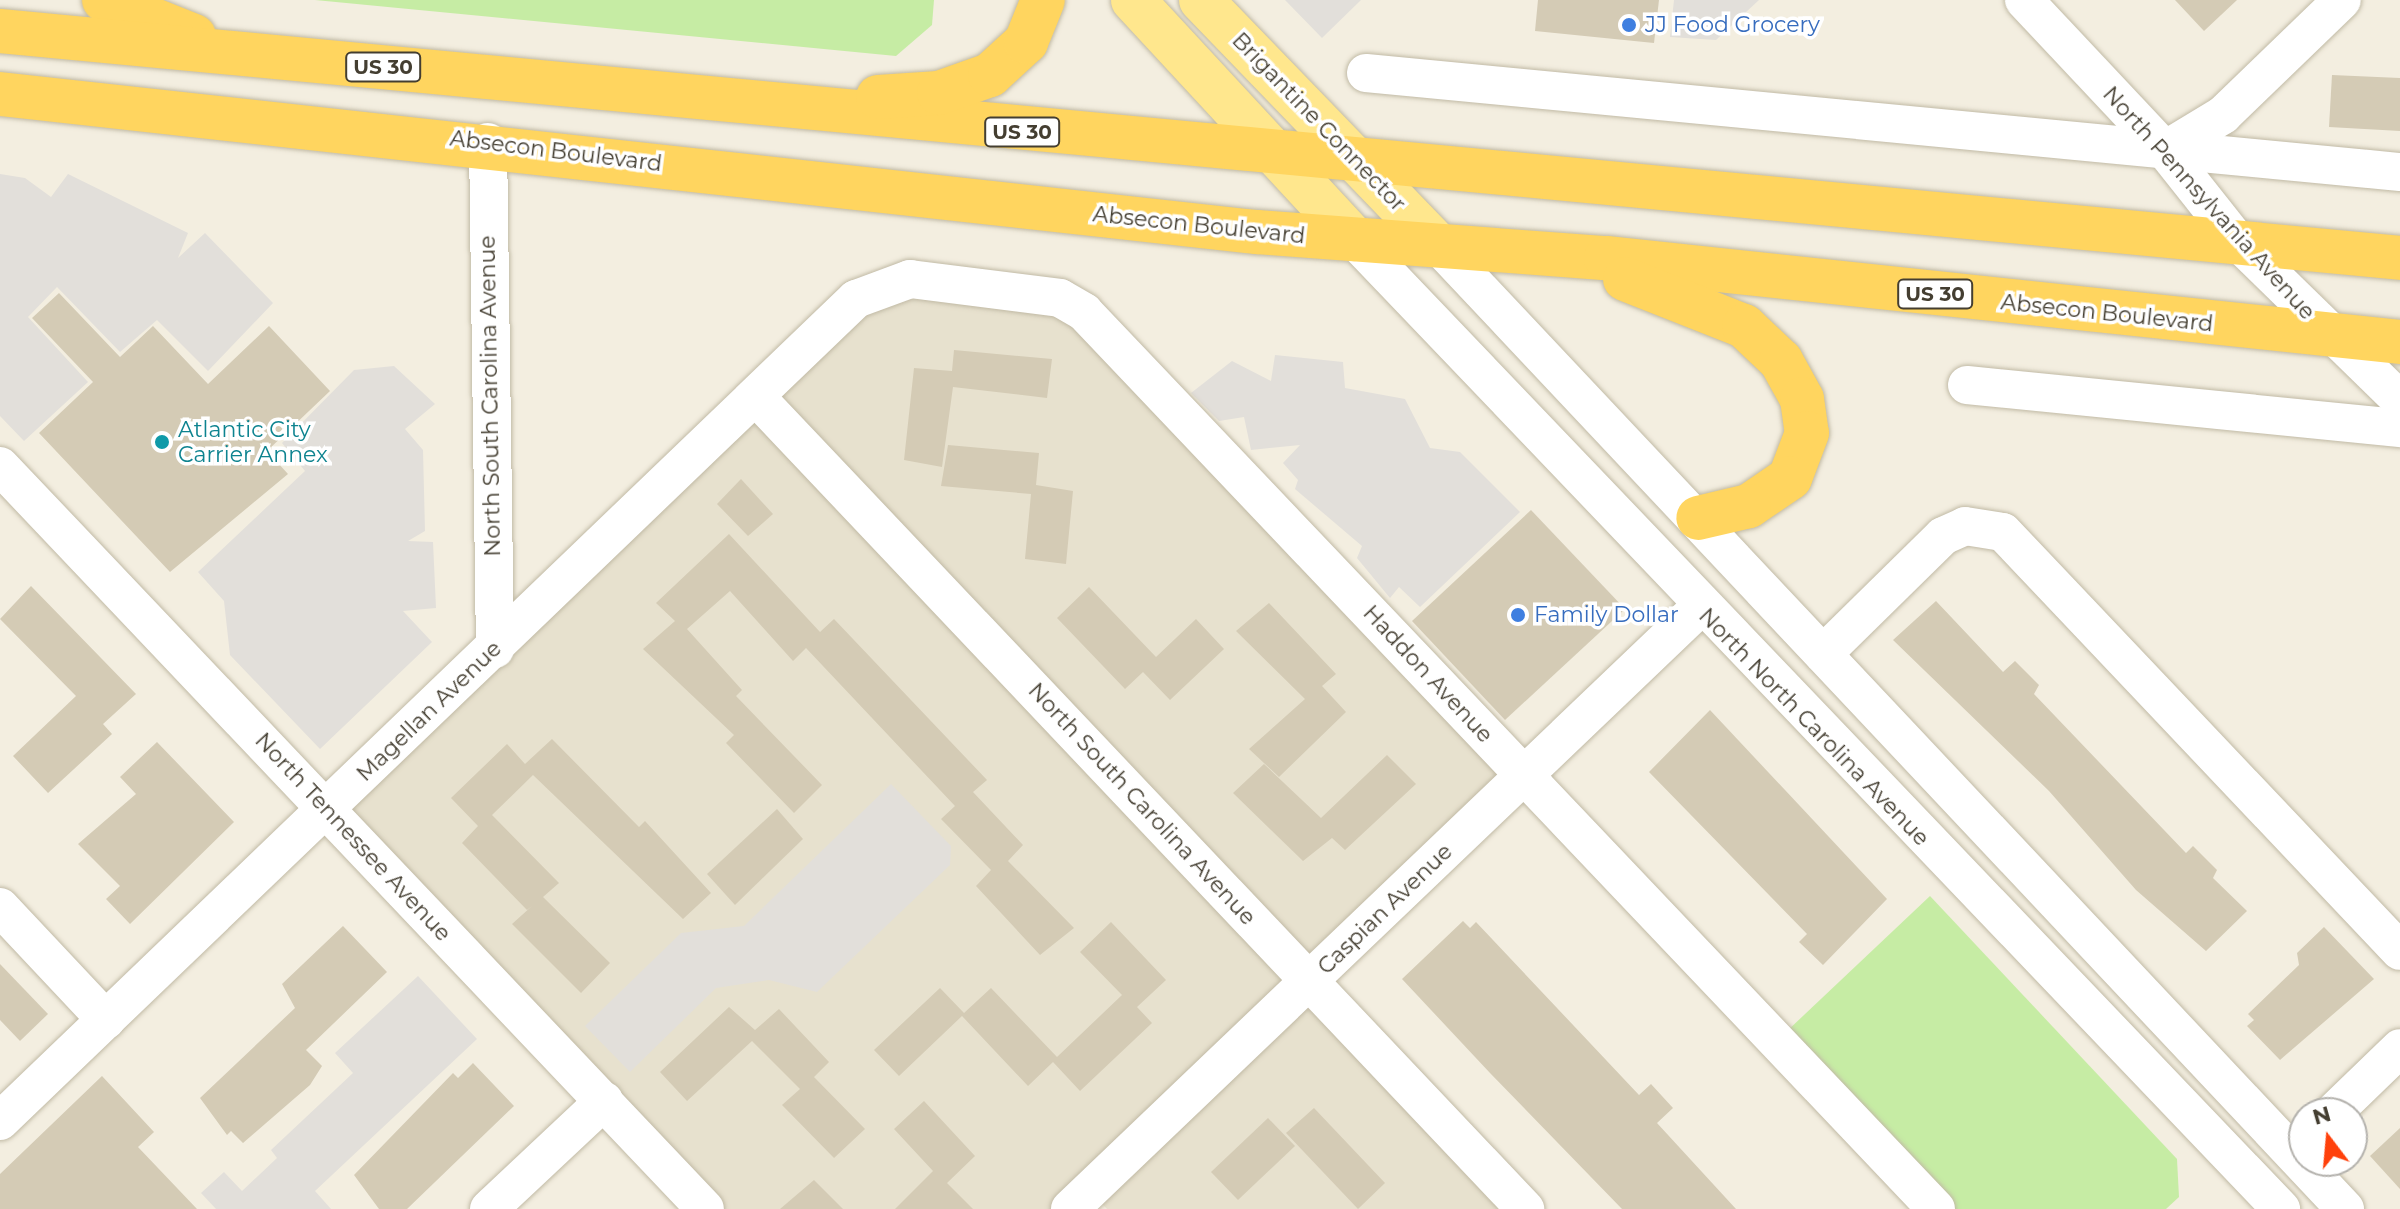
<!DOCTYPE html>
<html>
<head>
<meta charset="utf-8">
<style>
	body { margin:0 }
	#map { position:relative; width:2400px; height:1209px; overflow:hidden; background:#f3eee0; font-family:Montserrat,sans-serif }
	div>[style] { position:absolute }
	.residential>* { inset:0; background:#e7e1ce }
	.green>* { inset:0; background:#c6eca4 }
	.parking>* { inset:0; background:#e2dfda }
	.building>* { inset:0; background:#d4cbb5 }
	.roads { filter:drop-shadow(0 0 2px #c1baa5) drop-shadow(0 0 2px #c1baa5) }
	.minor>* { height:38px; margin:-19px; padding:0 19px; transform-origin:19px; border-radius:19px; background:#fff }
	.major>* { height:44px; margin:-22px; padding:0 22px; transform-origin:22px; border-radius:22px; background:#ffe78d }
	.highway>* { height:44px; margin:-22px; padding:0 22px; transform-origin:22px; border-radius:22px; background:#ffd55f }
	.dots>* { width:22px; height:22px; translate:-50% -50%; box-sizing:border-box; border:4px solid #fff; border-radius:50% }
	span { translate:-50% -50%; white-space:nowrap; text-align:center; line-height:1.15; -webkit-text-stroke:7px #fff; paint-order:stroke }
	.shield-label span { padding:2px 6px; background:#fff; border:2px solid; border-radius:6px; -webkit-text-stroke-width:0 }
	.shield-label { font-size:20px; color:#443e31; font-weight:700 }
	.shop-label { font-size:22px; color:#366cbe }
	.left { translate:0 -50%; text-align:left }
	.street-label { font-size:22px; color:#443e31 }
	.culture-label { font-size:22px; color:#0d838f }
	.north { position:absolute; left:2288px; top:1097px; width:80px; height:80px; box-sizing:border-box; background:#fff; border:2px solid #b4b2ad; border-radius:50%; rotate:344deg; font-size:22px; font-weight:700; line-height:32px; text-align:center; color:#443e31 }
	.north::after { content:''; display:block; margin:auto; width:28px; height:36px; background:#ff410b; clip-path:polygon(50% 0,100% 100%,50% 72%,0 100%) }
</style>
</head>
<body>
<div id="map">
	<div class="residential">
		<div style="clip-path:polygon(1046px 296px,1525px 777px,1310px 981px,1525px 1209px,1107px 1209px,1090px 1191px,1070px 1209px,705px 1209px,326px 810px,856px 299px)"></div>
	</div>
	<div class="green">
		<div style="clip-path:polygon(315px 0,934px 0,932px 25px,896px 56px)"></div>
		<div style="clip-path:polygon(1930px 896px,2177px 1159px,2179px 1197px,2166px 1209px,1954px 1209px,1786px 1032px)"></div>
	</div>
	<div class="parking">
		<div style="clip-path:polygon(1285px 0,1361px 0,1322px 38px)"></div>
		<div style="clip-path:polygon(1674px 0,1759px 0,1716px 40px,1670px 37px)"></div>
		<div style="clip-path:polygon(0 174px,25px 178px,51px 197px,68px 174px,188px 233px,178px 258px,205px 233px,273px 303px,208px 371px,157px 320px,120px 352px,57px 287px,28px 317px,88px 382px,24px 441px,0 416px)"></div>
		<div style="clip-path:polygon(1275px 355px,1343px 362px,1345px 388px,1405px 399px,1430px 448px,1460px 452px,1520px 512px,1420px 607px,1399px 587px,1390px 598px,1357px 558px,1362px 546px,1295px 489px,1298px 480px,1283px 463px,1300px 445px,1251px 450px,1244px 417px,1219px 421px,1191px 393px,1232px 361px,1271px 381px)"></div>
		<div style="clip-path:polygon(394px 366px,435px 404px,405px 429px,423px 450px,425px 531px,408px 541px,433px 542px,436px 608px,403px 611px,432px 642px,320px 749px,230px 655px,224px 601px,198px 572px,305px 471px,282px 443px,354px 370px)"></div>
		<div style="clip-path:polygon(891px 784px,951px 846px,950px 865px,817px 992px,769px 980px,716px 988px,630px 1072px,585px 1026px,681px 933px,744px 926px)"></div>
		<div style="clip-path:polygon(418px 976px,477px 1039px,315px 1191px,331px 1209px,216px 1209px,201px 1193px,224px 1172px,242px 1191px,277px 1158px,271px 1150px,353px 1073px,335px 1053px)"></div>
	</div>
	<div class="building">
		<div style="clip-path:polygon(1538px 0,1659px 0,1654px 43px,1535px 31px)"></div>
		<div style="clip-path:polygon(2175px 0,2237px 0,2204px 31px)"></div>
		<div style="clip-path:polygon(2332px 75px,2400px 78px,2400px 131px,2329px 127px)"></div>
		<div style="clip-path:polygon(59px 293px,120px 357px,153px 326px,208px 384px,269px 326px,330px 391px,267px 451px,288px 474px,170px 572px,39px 433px,93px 382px,32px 318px)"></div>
		<div style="clip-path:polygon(954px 350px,1052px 359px,1047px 398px,953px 387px,942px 467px,904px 460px,914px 368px,952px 371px)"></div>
		<div style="clip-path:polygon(948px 445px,1039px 453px,1036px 485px,1073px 491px,1066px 564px,1025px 559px,1031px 494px,941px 486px)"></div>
		<div style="clip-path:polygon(741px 479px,773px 514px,748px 536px,717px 504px)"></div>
		<div style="clip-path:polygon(1531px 510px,1625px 609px,1505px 720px,1412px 621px)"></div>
		<div style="clip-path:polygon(729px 534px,820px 632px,834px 619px,987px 780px,973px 792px,1023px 845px,1008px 861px,1074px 928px,1040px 955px,976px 886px,991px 870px,941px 819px,955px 806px,806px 648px,793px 661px,730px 591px,687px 629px,742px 690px,736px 696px,822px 785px,794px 813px,726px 743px,734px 735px,643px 649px,675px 621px,656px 603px)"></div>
		<div style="clip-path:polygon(31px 586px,136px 694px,103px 724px,112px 734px,48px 793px,13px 756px,76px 696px,0 619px)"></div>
		<div style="clip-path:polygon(1089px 587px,1156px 657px,1196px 619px,1224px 649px,1170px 700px,1143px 672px,1125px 689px,1057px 618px)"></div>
		<div style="clip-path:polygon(1936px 601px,2003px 672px,2015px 661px,2039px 685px,2034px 694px,2186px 853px,2193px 846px,2217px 870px,2213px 878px,2247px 911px,2206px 951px,2136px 890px,2049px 791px,1893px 640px)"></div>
		<div style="clip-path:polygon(1269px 603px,1336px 674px,1322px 686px,1346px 712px,1279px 777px,1249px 749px,1305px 699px,1236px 631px)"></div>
		<div style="clip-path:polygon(1710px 710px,1887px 899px,1823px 965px,1799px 942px,1807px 934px,1649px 772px)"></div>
		<div style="clip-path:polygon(552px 739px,639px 827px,645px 821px,711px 893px,683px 919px,533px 775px,492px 815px,559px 883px,543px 897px,610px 963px,581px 993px,512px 924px,532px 906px,527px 910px,462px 843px,478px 826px,451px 798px,507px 744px,525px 764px)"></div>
		<div style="clip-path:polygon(157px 742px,234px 822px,130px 924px,106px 899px,120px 886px,78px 844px,136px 794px,120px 777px)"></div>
		<div style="clip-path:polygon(1387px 755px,1416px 784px,1345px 850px,1332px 838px,1303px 861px,1233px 793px,1264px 764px,1321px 818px)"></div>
		<div style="clip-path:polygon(777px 809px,803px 839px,735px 905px,707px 874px)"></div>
		<div style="clip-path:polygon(1463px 921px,1470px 928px,1476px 922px,1639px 1095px,1651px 1084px,1673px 1108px,1657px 1123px,1736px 1209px,1622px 1209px,1490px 1073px,1402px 979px)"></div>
		<div style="clip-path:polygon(1111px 922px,1166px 980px,1137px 1007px,1152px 1023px,1080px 1091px,1053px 1062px,1028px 1086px,962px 1016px,899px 1076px,874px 1050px,940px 988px,964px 1013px,991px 988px,1057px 1057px,1122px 995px,1080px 952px)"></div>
		<div style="clip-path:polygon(343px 926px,387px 972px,306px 1050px,322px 1066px,310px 1085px,243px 1143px,231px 1131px,227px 1135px,200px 1098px,295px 1008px,282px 984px)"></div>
		<div style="clip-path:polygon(2324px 927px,2374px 979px,2280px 1060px,2247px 1026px,2254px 1020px,2248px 1014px,2299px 965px,2297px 953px)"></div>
		<div style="clip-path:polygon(0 964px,48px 1014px,20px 1041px,0 1020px)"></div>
		<div style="clip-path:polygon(729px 1007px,755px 1030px,779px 1009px,829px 1062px,814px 1077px,865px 1129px,834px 1158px,782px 1105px,800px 1089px,752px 1041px,687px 1101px,660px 1072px)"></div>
		<div style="clip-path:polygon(473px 1063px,514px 1106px,407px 1209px,379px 1209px,354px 1175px,453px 1073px,458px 1078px)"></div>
		<div style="clip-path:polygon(102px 1076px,154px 1132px,138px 1147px,197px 1209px,0 1209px,0 1174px)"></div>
		<div style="clip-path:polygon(924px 1101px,975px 1156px,947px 1183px,973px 1209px,895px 1209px,933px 1171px,894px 1129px)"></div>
		<div style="clip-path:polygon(1314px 1108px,1385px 1183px,1358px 1209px,1286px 1133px)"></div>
		<div style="clip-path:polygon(1268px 1118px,1295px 1146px,1238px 1200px,1211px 1172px)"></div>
		<div style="clip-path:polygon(2400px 1128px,2400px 1189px,2370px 1156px)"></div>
		<div style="clip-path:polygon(814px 1180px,843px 1209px,780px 1209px)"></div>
	</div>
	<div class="roads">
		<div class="minor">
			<div style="left:2024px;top:0;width:206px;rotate:46.8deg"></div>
			<div style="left:2165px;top:150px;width:116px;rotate:51.6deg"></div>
			<div style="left:2237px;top:241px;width:228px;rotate:44.3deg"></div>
			<div style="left:1366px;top:73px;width:1039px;rotate:5.47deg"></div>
			<div style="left:488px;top:142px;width:507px;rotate:89.21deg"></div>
			<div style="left:2165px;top:150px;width:68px;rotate:-31.1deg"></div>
			<div style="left:2223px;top:115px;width:165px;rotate:-44deg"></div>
			<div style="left:1354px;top:239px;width:1342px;rotate:46.3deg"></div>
			<div style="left:1437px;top:244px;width:1325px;rotate:46.74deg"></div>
			<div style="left:1967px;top:385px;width:435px;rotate:5.7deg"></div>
			<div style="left:758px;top:399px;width:1116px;rotate:46.56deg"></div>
			<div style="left:0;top:466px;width:1024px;rotate:46.5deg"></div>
			<div style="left:1823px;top:654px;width:168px;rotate:-44.5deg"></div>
			<div style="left:1943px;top:536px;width:24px;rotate:-24deg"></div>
			<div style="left:1965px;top:526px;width:38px;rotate:9deg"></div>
			<div style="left:2003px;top:532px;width:577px;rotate:46.54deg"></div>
			<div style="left:0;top:907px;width:155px;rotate:46.8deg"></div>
			<div style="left:2333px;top:1113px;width:93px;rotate:-44.1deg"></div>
			<div style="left:0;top:1121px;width:1187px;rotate:-43.84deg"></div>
			<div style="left:856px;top:299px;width:58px;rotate:-20.3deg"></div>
			<div style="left:910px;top:279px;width:151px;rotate:7.2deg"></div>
			<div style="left:1060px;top:298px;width:28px;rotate:30deg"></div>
			<div style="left:1084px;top:312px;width:1237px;rotate:46.47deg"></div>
			<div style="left:489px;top:1209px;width:158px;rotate:-43.2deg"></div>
			<div style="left:1070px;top:1209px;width:870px;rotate:-43.7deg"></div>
		</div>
		<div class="major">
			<div style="left:1133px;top:0;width:326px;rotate:47.2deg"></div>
			<div style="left:1201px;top:0;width:339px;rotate:46deg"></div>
		</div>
		<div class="highway">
			<div style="left:104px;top:0;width:97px;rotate:21.8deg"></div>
			<div style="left:0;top:31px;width:2411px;rotate:5.4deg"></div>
			<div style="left:0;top:94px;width:1265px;rotate:6.27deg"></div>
			<div style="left:1257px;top:232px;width:350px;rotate:4.3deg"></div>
			<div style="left:1606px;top:258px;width:798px;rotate:6.04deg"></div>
			<div style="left:878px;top:97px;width:61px;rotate:-3.8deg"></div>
			<div style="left:939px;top:93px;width:54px;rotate:-19.4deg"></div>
			<div style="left:990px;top:75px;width:49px;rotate:-42.5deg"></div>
			<div style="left:1026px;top:42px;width:45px;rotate:-68deg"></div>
			<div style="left:1625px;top:279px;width:128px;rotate:21.6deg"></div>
			<div style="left:1744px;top:326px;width:51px;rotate:43.4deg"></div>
			<div style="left:1781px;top:361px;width:43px;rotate:61.1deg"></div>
			<div style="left:1802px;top:399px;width:34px;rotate:82deg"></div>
			<div style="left:1807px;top:433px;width:48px;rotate:110.7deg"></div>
			<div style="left:1790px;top:478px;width:50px;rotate:145.7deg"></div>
			<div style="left:1749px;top:506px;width:52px;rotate:166.8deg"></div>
		</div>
	</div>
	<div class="dots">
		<div style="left:1629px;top:25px;background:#3f7fe0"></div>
		<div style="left:162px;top:442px;background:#0f9aa8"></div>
		<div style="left:1518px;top:615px;background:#3f7fe0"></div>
	</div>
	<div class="shield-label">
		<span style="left:383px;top:67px">US 30</span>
		<span style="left:1022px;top:132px">US 30</span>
		<span style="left:1935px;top:294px">US 30</span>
	</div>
	<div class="shop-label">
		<span class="left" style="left:1645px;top:25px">JJ Food Grocery</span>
		<span class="left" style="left:1534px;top:615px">Family Dollar</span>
	</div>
	<div class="street-label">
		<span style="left:1319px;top:122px;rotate:46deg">Brigantine Connector</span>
		<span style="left:556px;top:151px;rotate:7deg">Absecon Boulevard</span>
		<span style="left:2209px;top:203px;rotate:48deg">North Pennsylvania Avenue</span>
		<span style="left:1199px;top:225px;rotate:6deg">Absecon Boulevard</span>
		<span style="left:2107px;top:313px;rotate:6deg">Absecon Boulevard</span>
		<span style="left:490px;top:396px;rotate:-91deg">North South Carolina Avenue</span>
		<span style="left:1428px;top:674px;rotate:47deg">Haddon Avenue</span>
		<span style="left:429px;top:711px;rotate:-44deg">Magellan Avenue</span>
		<span style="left:1814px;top:727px;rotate:46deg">North North Carolina Avenue</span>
		<span style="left:1142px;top:804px;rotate:47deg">North South Carolina Avenue</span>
		<span style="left:353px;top:837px;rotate:47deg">North Tennessee Avenue</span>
		<span style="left:1385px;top:909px;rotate:-44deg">Caspian Avenue</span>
	</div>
	<div class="culture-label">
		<span class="left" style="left:178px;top:442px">Atlantic City<br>Carrier Annex</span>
	</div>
	<div class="north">N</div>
</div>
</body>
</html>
